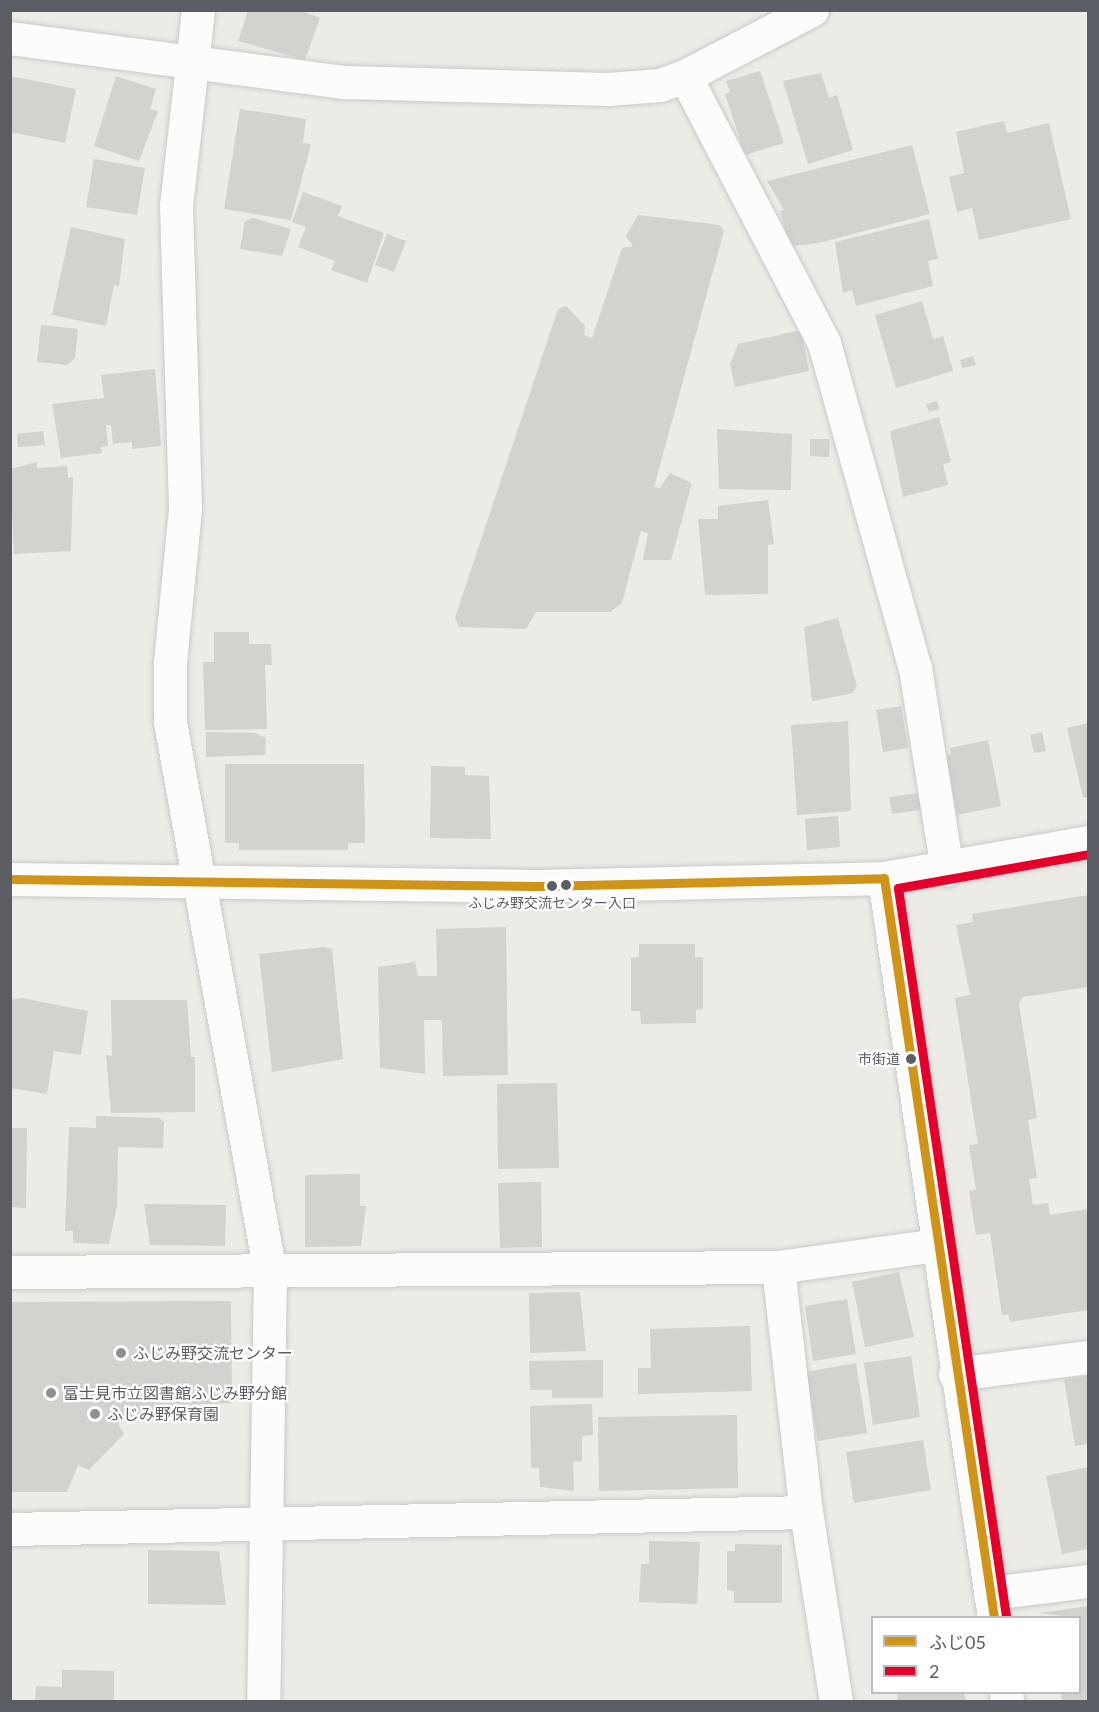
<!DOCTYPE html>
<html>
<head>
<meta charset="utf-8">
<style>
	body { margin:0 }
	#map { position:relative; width:1099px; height:1712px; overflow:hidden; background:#ecebe5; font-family:Lato,"Noto Sans JP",sans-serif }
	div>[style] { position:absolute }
	.building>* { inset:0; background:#d2d2ce }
	.roads { filter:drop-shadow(0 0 2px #c9cac9) drop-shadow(0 0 2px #c9cac9) }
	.minor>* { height:33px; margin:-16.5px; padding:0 16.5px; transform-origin:16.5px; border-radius:16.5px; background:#fcfcfb }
	.tertiary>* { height:33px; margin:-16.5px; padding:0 16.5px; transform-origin:16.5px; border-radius:16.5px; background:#fcfcfb }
	.bus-1>* { height:9px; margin:-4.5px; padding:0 4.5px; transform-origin:4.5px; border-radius:4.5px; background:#d09419 }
	.bus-2>* { height:9px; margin:-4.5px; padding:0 4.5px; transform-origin:4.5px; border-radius:4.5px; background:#e4002b }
	.dots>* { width:16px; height:16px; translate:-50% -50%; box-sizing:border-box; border:3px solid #fff; border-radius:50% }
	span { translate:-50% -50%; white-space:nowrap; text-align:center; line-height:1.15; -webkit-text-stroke:4.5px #fff; paint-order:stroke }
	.bus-label { font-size:14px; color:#5a5d64 }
	.right { translate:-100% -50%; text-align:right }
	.poi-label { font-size:16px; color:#5a5d64 }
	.left { translate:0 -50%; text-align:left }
	.frame { position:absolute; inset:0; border:12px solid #5a5d64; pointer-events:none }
	.legend { position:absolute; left:871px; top:1616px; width:210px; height:78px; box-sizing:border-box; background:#fff; border:2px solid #bdbec1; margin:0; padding:8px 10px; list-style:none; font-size:18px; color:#5a5d64 }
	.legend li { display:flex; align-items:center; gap:12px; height:30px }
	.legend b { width:30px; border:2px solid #bdbec1 }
</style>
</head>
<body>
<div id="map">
	<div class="building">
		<div style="clip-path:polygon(248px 10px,299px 10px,320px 18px,305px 60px,238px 41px)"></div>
		<div style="clip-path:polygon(760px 71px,784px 143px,745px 155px,725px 94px,730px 92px,726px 81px)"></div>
		<div style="clip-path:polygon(821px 73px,829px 98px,837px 95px,853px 150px,808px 164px,783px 81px)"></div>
		<div style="clip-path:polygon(10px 76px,76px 89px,65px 143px,10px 132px)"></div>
		<div style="clip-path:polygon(116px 76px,156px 89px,150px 109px,158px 111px,139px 161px,94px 146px)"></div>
		<div style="clip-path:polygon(240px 109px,306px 119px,303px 143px,311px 144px,291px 220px,224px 209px)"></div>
		<div style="clip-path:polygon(1004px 121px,1007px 133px,1049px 123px,1071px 219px,979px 240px,972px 208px,957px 212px,949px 177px,964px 173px,956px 132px)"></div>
		<div style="clip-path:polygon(912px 145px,930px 214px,818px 243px,794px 246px,788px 240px,780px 211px,784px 210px,767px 181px)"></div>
		<div style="clip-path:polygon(94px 159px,145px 168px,137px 215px,86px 207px)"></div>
		<div style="clip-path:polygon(303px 192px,342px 206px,338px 216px,384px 233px,367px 283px,331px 270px,335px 261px,298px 247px,306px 227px,292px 222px)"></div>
		<div style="clip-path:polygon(638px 215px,720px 225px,724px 231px,654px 487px,660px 488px,670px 473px,692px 483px,671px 560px,643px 560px,648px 533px,641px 531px,622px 603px,610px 612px,536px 612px,526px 629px,459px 627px,455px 618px,558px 309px,566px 306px,585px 326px,584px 335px,592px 338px,622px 248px,633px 246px,626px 236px)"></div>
		<div style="clip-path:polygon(253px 218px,291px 229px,282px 256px,240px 249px,245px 221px)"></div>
		<div style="clip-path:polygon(929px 219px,938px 259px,928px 261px,933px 286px,856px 306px,852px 290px,843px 293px,835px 242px)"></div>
		<div style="clip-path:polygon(71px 227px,125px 239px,119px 286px,114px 285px,106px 326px,52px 315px)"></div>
		<div style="clip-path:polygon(387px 234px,406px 241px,394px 272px,375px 265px)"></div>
		<div style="clip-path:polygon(922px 301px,933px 339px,943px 336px,953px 371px,896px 388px,875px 315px)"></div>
		<div style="clip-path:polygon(41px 325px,78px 329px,75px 358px,67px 365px,37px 362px)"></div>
		<div style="clip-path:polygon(801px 330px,809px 371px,735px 387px,730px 365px,738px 344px)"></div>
		<div style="clip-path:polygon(973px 356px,976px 365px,962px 368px,960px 360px)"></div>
		<div style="clip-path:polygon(155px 369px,161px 446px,132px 449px,132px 442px,113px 444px,111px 425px,106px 425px,108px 446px,101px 447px,102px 453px,61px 458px,52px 404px,104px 398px,101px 375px)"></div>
		<div style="clip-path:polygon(937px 401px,939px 409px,929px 412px,926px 404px)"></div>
		<div style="clip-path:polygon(939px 417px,951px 462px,943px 464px,948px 485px,903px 497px,890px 431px)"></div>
		<div style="clip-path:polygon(717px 429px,792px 434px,791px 490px,719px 489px)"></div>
		<div style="clip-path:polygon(43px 431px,45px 445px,18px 447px,17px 434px)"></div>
		<div style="clip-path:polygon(810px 439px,830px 439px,829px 457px,810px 456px)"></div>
		<div style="clip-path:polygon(37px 462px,37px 468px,67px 466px,68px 478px,73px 477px,71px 551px,14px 554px,10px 469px)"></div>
		<div style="clip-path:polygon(768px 500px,774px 544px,768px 545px,768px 594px,705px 595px,698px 519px,718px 519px,718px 506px)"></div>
		<div style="clip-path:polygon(838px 618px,857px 686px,853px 693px,812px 701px,804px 627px)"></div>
		<div style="clip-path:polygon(214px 632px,249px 632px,249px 644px,271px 644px,272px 665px,265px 665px,267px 729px,205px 730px,203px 662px,214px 662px)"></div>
		<div style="clip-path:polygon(901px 706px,908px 748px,883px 752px,876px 710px)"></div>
		<div style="clip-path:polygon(848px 721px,851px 811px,797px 815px,791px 725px)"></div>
		<div style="clip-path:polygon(1088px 723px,1088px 797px,1083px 798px,1067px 728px)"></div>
		<div style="clip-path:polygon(206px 732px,255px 733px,266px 738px,265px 755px,206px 757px)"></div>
		<div style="clip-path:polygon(1042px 732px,1046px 751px,1034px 753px,1030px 735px)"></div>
		<div style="clip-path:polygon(988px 740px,1001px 806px,957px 815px,946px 756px,951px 755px,950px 748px)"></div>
		<div style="clip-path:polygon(225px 764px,364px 764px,365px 843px,348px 843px,348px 850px,239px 850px,239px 843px,225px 843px)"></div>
		<div style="clip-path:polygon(431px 766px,465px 767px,465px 775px,489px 776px,491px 839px,430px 838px)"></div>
		<div style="clip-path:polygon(918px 793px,921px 810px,892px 814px,889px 797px)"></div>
		<div style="clip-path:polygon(838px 816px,840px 847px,807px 850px,805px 819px)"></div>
		<div style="clip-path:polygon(1088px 895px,1088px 987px,1023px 997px,1019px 1004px,1037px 1118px,1028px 1120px,1037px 1178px,1029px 1179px,1033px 1205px,1048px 1203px,1050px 1215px,1088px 1209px,1088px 1310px,1010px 1322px,1008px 1314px,1002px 1315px,990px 1233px,976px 1235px,969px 1191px,976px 1190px,969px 1145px,978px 1144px,955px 998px,970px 995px,956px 925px,973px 922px,972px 914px)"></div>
		<div style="clip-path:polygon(506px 927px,508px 1075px,443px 1076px,442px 1020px,424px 1020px,425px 1074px,380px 1068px,378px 967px,415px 962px,418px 976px,437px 976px,436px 929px)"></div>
		<div style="clip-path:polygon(639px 944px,695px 944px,695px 957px,703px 957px,703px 1009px,696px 1010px,696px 1023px,641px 1024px,640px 1011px,631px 1011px,631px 958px,639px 957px)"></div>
		<div style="clip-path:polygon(324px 947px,332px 949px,343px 1059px,272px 1072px,259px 954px)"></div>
		<div style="clip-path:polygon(22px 998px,88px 1011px,81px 1055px,54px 1051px,47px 1094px,10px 1088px,10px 1000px)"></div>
		<div style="clip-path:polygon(111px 1000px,187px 1000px,191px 1057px,195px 1057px,195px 1112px,111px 1113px,106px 1055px,112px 1056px)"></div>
		<div style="clip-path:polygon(557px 1083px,559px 1168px,498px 1169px,497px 1084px)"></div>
		<div style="clip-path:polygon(96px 1116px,159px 1118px,164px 1122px,163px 1148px,118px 1147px,117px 1206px,109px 1244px,73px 1243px,73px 1231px,65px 1231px,69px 1127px,96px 1128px)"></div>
		<div style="clip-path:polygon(10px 1128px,27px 1128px,26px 1208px,10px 1207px)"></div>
		<div style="clip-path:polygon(355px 1174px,360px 1174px,360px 1206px,366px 1206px,361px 1246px,305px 1247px,305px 1175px)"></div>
		<div style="clip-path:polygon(541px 1182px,542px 1247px,500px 1248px,498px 1183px)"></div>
		<div style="clip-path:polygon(144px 1204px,226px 1205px,225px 1246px,150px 1245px)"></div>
		<div style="clip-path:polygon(899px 1272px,914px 1337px,865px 1347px,852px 1282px)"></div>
		<div style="clip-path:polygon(580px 1292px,586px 1351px,530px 1353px,529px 1293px)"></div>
		<div style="clip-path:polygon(847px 1299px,856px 1354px,813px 1361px,805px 1306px)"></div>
		<div style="clip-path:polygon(231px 1301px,232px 1403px,183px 1405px,133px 1416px,118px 1424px,124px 1434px,89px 1470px,78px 1465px,67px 1492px,10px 1492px,10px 1302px)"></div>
		<div style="clip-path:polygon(750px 1326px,752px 1391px,638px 1394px,638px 1368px,651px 1368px,650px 1329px)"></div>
		<div style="clip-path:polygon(911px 1356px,920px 1417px,873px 1425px,864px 1363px)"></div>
		<div style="clip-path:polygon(603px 1360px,603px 1398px,552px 1398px,552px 1390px,530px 1390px,529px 1361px)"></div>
		<div style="clip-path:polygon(856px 1363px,867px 1433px,818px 1441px,806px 1372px)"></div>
		<div style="clip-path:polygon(1088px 1376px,1088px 1444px,1075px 1446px,1064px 1379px)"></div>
		<div style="clip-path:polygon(592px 1404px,593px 1435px,582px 1436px,582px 1461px,573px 1462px,574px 1491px,540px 1487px,539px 1468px,531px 1468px,530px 1406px)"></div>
		<div style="clip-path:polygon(737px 1415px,738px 1488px,599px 1491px,598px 1417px)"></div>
		<div style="clip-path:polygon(923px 1440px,931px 1490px,854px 1503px,846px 1452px)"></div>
		<div style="clip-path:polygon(1088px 1467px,1088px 1549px,1062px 1554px,1046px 1476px)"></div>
		<div style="clip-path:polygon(649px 1541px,700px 1542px,697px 1604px,639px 1602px,641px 1564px,649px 1564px)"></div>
		<div style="clip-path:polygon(735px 1544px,782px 1545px,782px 1603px,734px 1603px,734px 1591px,727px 1590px,727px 1551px,735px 1551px)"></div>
		<div style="clip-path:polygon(148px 1550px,219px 1551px,226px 1605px,148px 1604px)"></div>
		<div style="clip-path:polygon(1088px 1606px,1088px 1702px,1062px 1702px,1061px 1692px,1080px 1692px,1080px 1618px,1039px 1613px)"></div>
		<div style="clip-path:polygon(62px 1670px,114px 1671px,114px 1702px,35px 1702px,36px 1686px,62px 1687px)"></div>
		<div style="clip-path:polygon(897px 1692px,964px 1692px,966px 1702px,898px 1702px)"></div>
	</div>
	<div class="roads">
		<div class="minor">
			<div style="left:10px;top:38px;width:338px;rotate:7.5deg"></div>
			<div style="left:345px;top:82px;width:263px;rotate:1.5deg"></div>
			<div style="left:608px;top:89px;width:52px;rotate:-4.4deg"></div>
			<div style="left:660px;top:85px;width:27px;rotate:-20deg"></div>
			<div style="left:685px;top:76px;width:143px;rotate:-27.5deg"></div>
			<div style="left:685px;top:76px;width:301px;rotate:62.5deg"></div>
			<div style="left:824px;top:343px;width:337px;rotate:74.4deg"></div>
			<div style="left:915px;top:668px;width:204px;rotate:81deg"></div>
			<div style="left:884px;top:878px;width:207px;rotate:-10deg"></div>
			<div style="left:778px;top:1267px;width:247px;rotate:83.5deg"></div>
			<div style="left:806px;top:1512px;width:192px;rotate:81deg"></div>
			<div style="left:10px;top:1272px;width:768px;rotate:-0.37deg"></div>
			<div style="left:778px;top:1267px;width:160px;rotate:-7.9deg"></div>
			<div style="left:955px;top:1374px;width:134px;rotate:-7.3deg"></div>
			<div style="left:10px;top:1529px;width:796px;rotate:-1.22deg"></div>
			<div style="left:990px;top:1593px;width:99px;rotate:-7deg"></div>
		</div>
		<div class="tertiary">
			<div style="left:198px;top:10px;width:196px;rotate:96.4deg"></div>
			<div style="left:176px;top:205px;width:304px;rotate:88.3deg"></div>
			<div style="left:185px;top:509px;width:154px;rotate:95.6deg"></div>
			<div style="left:170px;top:662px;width:60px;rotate:90deg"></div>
			<div style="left:170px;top:722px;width:560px;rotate:79.71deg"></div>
			<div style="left:270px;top:1273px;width:429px;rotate:90.9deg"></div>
			<div style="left:10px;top:879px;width:527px;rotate:0.76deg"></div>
			<div style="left:537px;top:886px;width:347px;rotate:-1.3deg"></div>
			<div style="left:884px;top:878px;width:748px;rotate:81.54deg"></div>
			<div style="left:1006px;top:1692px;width:10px;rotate:84deg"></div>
		</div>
	</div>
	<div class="bus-1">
		<div style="left:884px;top:878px;width:748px;rotate:81.54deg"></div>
		<div style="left:10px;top:879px;width:527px;rotate:0.76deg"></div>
		<div style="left:537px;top:886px;width:347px;rotate:-1.3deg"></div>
	</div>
	<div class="bus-2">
		<div style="left:1006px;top:1616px;width:736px;rotate:-98.44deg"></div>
		<div style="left:898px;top:888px;width:193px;rotate:-10.1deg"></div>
	</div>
	<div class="dots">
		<div style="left:566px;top:885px;background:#5a5d64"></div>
		<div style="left:552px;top:886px;background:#5a5d64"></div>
		<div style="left:911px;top:1059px;background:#5a5d64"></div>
		<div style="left:121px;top:1353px;background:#8d8f91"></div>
		<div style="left:51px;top:1393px;background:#8d8f91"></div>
		<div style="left:95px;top:1414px;background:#8d8f91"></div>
	</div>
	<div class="bus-label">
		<span style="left:552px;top:903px">ふじみ野交流センター入口</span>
		<span class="right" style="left:900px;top:1059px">市街道</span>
	</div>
	<div class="poi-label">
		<span class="left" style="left:133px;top:1353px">ふじみ野交流センター</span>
		<span class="left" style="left:63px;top:1393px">富士見市立図書館ふじみ野分館</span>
		<span class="left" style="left:107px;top:1414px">ふじみ野保育園</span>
	</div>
	<div class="frame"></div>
	<ul class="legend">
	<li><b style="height:8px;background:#d09419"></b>ふじ05</li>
	<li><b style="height:8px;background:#e4002b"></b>2</li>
	</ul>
</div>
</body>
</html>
